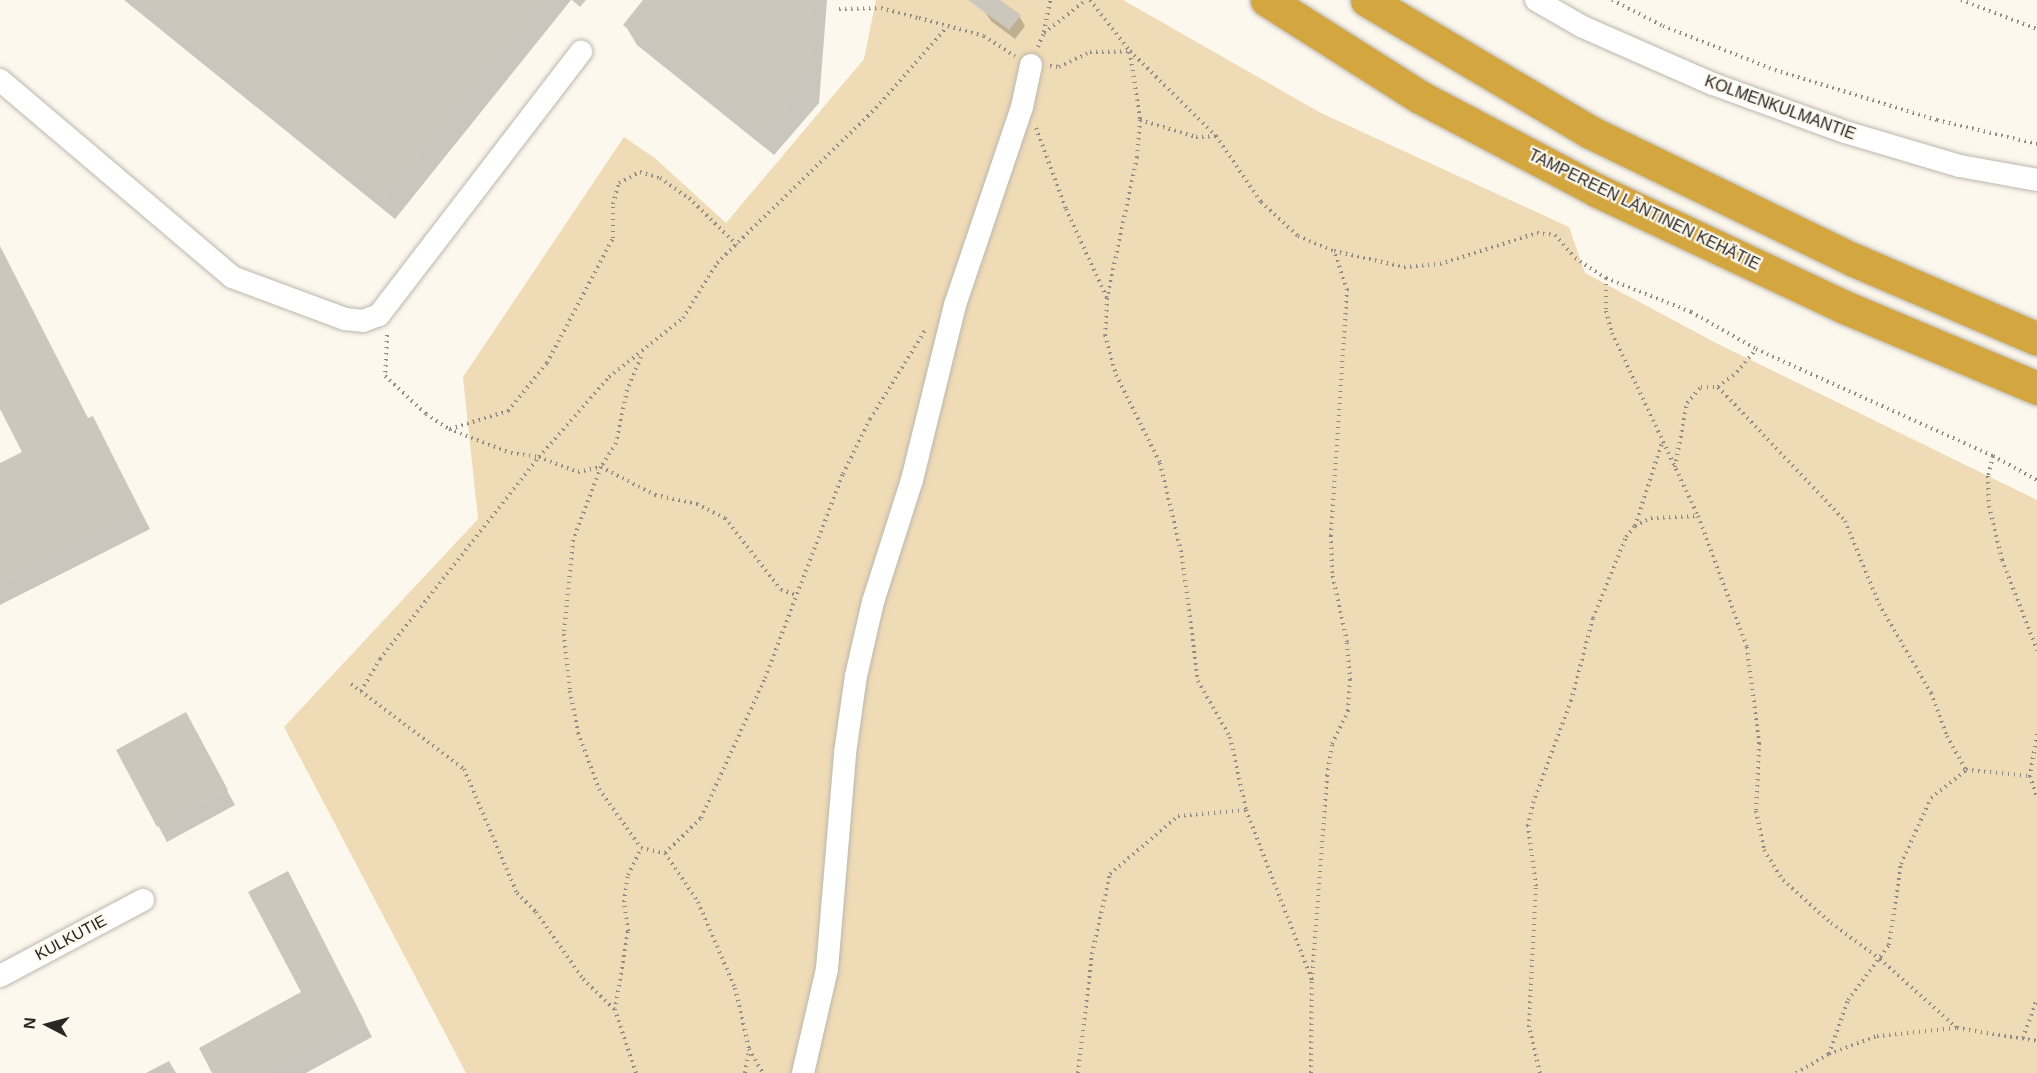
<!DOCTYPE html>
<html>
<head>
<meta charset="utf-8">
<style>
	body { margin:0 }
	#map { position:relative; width:2037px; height:1073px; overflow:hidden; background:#fdf8ee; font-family:Helvetica,sans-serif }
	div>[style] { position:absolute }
	.green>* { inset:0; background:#efdbb6 }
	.shadow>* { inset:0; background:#0003 }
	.building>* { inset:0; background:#ccc7bd }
	.path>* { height:4px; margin-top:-2px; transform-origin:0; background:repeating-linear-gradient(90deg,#8f8b85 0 1.5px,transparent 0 6px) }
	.roads { filter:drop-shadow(0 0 2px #bcb7ad) drop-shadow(0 0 2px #bcb7ad) }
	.minor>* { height:22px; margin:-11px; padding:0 11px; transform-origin:11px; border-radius:11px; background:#fff }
	.highway>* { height:33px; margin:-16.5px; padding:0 16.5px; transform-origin:16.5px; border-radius:16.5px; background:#d4a640 }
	span { translate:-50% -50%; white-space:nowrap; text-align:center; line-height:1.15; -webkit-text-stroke:4.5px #fdf8ee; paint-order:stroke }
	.street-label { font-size:16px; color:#2a2825 }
	.north { position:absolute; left:18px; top:995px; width:60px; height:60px; -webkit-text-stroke:4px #fdf8ee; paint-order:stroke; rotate:276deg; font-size:16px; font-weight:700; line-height:24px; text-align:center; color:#2a2825 }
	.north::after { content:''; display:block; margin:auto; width:21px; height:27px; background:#2a2825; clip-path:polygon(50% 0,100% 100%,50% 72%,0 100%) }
</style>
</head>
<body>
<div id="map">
	<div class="green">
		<div style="clip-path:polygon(876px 0,1123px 0,1321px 113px,1569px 227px,1585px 273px,1718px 344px,2037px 500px,2037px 1073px,466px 1073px,284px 727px,478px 519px,463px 377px,624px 137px,656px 159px,726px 223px,864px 59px)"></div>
	</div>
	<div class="shadow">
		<div style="clip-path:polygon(124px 0,571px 0,395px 219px)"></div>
		<div style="clip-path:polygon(572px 0,586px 0,580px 7px)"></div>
		<div style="clip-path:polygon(645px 0,827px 0,819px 103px,774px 155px,637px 45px,625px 25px)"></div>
		<div style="clip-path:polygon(994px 0,1019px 16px,1025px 26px,1015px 39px,991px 21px,985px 12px)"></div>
		<div style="clip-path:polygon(0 247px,88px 420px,101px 434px,150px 529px,0 605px,0 464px,24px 452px,0 405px)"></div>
		<div style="clip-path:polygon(194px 729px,235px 805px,167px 842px,118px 751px)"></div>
		<div style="clip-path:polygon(296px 888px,372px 1037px,306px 1073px,214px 1073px,303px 993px)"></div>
		<div style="clip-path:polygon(169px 1061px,176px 1073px,146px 1073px)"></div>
	</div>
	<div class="building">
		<div style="clip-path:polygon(135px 0,544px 0,383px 200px)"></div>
		<div style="clip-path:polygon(643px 0,815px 0,808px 83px,762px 136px,623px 25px)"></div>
		<div style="clip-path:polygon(968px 0,1000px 0,1021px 15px,1009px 30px)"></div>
		<div style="clip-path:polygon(0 246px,88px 418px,93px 416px,141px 512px,0 584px,0 463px,22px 452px,0 409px)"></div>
		<div style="clip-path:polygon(186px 712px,228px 790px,157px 827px,116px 750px)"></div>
		<div style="clip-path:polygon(288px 871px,365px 1022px,270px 1073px,212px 1073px,199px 1048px,301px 992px,248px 892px)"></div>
	</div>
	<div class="path">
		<div style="left:1090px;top:0;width:65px;rotate:51.9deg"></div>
		<div style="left:1130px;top:51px;width:121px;rotate:44.7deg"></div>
		<div style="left:1216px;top:136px;width:80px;rotate:55.7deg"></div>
		<div style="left:1261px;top:202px;width:50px;rotate:42.6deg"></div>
		<div style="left:1298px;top:236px;width:39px;rotate:23deg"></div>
		<div style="left:1334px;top:251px;width:72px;rotate:12.9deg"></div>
		<div style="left:1404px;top:267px;width:36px;rotate:-5deg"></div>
		<div style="left:1440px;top:264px;width:102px;rotate:-17.7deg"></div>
		<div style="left:1537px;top:233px;width:18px;rotate:6deg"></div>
		<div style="left:1555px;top:235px;width:30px;rotate:49deg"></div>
		<div style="left:1575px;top:258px;width:37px;rotate:33deg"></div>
		<div style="left:1606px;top:278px;width:92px;rotate:21.8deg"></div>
		<div style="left:1691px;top:312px;width:75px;rotate:29.6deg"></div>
		<div style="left:1756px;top:349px;width:260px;rotate:24.3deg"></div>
		<div style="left:1993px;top:456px;width:50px;rotate:28.6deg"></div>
		<div style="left:1612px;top:0;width:57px;rotate:27deg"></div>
		<div style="left:1663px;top:26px;width:120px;rotate:21.4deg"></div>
		<div style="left:1775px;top:70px;width:170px;rotate:17.2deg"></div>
		<div style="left:1937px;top:120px;width:103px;rotate:13.5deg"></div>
		<div style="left:1961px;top:0;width:81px;rotate:20.9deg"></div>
		<div style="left:839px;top:9px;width:42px;rotate:-1.4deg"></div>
		<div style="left:881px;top:8px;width:39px;rotate:15deg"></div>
		<div style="left:919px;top:18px;width:67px;rotate:15.5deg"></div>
		<div style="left:984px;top:36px;width:37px;rotate:33deg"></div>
		<div style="left:1044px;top:32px;width:33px;rotate:-79deg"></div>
		<div style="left:1038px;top:47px;width:15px;rotate:-67deg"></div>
		<div style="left:1044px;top:33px;width:53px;rotate:-38.2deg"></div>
		<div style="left:1130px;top:52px;width:69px;rotate:81.6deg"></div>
		<div style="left:1140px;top:120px;width:37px;rotate:95deg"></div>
		<div style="left:1137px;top:157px;width:144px;rotate:102deg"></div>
		<div style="left:1107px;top:298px;width:37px;rotate:93deg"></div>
		<div style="left:1105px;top:335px;width:41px;rotate:74.6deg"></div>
		<div style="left:1116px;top:375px;width:98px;rotate:63.4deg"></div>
		<div style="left:1160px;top:463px;width:96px;rotate:76.7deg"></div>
		<div style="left:1182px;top:556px;width:126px;rotate:82.7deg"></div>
		<div style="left:1198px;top:681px;width:64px;rotate:60.3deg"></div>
		<div style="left:1230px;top:737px;width:75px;rotate:77.6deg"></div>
		<div style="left:1246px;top:810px;width:182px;rotate:68.8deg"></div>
		<div style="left:1050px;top:66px;width:9px;rotate:6deg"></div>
		<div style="left:1059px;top:67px;width:34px;rotate:-26deg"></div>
		<div style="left:1090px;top:52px;width:39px;rotate:-1deg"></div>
		<div style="left:1140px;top:120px;width:59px;rotate:16.9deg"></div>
		<div style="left:1196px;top:137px;width:20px;rotate:-3deg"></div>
		<div style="left:1036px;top:128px;width:86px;rotate:69.7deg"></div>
		<div style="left:1066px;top:209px;width:98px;rotate:65.3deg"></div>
		<div style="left:1606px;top:278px;width:33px;rotate:90deg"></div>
		<div style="left:1606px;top:311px;width:23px;rotate:75deg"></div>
		<div style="left:1612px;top:333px;width:202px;rotate:64.8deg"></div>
		<div style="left:1698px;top:516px;width:140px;rotate:69.5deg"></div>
		<div style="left:1747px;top:647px;width:97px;rotate:82.9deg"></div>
		<div style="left:1759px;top:743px;width:68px;rotate:92.5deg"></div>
		<div style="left:1756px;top:811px;width:40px;rotate:78deg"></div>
		<div style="left:1764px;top:850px;width:36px;rotate:58deg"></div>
		<div style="left:1783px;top:880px;width:64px;rotate:41.9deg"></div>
		<div style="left:1831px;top:923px;width:61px;rotate:36.3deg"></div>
		<div style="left:1880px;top:959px;width:103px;rotate:41.9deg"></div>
		<div style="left:387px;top:335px;width:41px;rotate:92.8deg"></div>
		<div style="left:385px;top:376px;width:56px;rotate:42.8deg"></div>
		<div style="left:426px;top:414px;width:27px;rotate:33deg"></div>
		<div style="left:449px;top:429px;width:66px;rotate:21.2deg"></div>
		<div style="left:511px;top:453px;width:28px;rotate:8deg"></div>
		<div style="left:539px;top:457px;width:42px;rotate:21deg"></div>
		<div style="left:578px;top:472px;width:24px;rotate:-12deg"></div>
		<div style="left:601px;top:467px;width:61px;rotate:27.4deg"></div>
		<div style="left:655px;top:495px;width:43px;rotate:12.1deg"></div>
		<div style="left:697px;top:504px;width:31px;rotate:27deg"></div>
		<div style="left:725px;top:518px;width:91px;rotate:52.1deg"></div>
		<div style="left:781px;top:590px;width:16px;rotate:18deg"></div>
		<div style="left:641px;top:357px;width:36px;rotate:113deg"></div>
		<div style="left:627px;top:390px;width:54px;rotate:101.7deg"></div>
		<div style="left:616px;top:443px;width:28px;rotate:122deg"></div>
		<div style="left:601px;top:467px;width:78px;rotate:111deg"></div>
		<div style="left:573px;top:540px;width:94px;rotate:95.5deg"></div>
		<div style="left:564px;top:634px;width:57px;rotate:84deg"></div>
		<div style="left:570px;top:691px;width:43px;rotate:79.2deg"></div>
		<div style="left:578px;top:733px;width:60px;rotate:69.4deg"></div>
		<div style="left:599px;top:789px;width:72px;rotate:54.6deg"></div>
		<div style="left:641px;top:848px;width:25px;rotate:12deg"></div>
		<div style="left:665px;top:853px;width:59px;rotate:56deg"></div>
		<div style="left:698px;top:902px;width:94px;rotate:66.7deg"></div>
		<div style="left:735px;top:988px;width:63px;rotate:77.1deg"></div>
		<div style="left:749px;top:1049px;width:28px;rotate:60deg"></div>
		<div style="left:1718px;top:387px;width:24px;rotate:-38deg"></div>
		<div style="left:1737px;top:372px;width:30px;rotate:-50deg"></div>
		<div style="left:450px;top:429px;width:61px;rotate:-17.2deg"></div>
		<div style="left:508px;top:411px;width:62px;rotate:-50.9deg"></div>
		<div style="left:547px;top:363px;width:141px;rotate:-62.2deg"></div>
		<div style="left:613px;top:238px;width:34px;rotate:-90deg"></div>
		<div style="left:613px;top:204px;width:22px;rotate:-74deg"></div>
		<div style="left:619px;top:183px;width:24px;rotate:-28deg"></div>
		<div style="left:640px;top:172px;width:21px;rotate:17deg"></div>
		<div style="left:660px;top:178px;width:35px;rotate:35deg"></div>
		<div style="left:689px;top:198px;width:67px;rotate:44.4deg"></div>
		<div style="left:1993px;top:456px;width:21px;rotate:104deg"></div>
		<div style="left:1988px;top:476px;width:30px;rotate:88deg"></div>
		<div style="left:1989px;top:506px;width:56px;rotate:76.5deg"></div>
		<div style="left:2002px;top:560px;width:97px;rotate:68.7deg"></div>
		<div style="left:1675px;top:467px;width:65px;rotate:-79.4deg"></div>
		<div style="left:1687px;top:403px;width:21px;rotate:-49deg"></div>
		<div style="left:1701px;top:387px;width:17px"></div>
		<div style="left:1718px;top:387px;width:185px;rotate:46.5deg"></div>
		<div style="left:1845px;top:521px;width:90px;rotate:67.7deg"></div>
		<div style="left:1879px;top:604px;width:103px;rotate:59.7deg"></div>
		<div style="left:1931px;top:693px;width:46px;rotate:69.6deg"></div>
		<div style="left:1947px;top:736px;width:39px;rotate:61deg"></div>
		<div style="left:1635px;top:526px;width:87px;rotate:-72deg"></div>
		<div style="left:351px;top:684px;width:141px;rotate:37deg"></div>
		<div style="left:464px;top:769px;width:135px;rotate:66.9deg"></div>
		<div style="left:517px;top:893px;width:27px;rotate:45deg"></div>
		<div style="left:536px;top:912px;width:82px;rotate:55deg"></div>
		<div style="left:583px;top:979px;width:45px;rotate:44.1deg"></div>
		<div style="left:361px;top:691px;width:37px;rotate:-59deg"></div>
		<div style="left:380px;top:659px;width:257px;rotate:-51.8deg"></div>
		<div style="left:539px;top:457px;width:106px;rotate:-48.8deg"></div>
		<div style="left:609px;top:377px;width:95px;rotate:-38.6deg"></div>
		<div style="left:683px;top:318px;width:65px;rotate:-58.3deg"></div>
		<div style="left:717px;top:263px;width:222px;rotate:-44.3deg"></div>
		<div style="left:876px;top:108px;width:106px;rotate:-48.8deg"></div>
		<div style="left:2037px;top:734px;width:43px;rotate:99.5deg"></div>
		<div style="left:2030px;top:776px;width:23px;rotate:72deg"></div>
		<div style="left:665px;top:853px;width:50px;rotate:-44.2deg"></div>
		<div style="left:701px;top:818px;width:154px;rotate:-65.4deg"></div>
		<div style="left:765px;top:678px;width:218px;rotate:-69.1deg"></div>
		<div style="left:843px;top:474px;width:61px;rotate:-63.9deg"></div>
		<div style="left:870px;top:419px;width:106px;rotate:-58.1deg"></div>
		<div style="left:2023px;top:1038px;width:41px;rotate:-70.3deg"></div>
		<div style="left:1829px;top:1054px;width:57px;rotate:-70.6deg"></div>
		<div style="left:1848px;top:1000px;width:69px;rotate:-53.3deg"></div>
		<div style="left:1889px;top:945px;width:82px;rotate:-81.6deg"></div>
		<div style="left:1901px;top:864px;width:72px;rotate:-65.6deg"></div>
		<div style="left:1931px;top:798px;width:45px;rotate:-38.7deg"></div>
		<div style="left:1966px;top:770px;width:64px;rotate:5.4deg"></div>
		<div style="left:636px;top:1073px;width:66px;rotate:-108.4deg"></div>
		<div style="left:615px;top:1010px;width:80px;rotate:-80.7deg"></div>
		<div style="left:628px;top:931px;width:29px;rotate:-98deg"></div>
		<div style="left:624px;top:902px;width:27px;rotate:-82deg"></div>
		<div style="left:628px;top:875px;width:30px;rotate:-64deg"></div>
		<div style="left:745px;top:1073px;width:23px;rotate:-80deg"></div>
		<div style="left:1078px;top:1073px;width:120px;rotate:-83.3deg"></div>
		<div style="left:1092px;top:954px;width:82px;rotate:-77.3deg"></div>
		<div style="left:1110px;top:874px;width:89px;rotate:-40.5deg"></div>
		<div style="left:1178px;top:816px;width:68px;rotate:-5deg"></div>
		<div style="left:1311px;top:1073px;width:93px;rotate:-89.4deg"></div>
		<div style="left:1312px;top:980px;width:205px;rotate:-85.8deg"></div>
		<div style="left:1327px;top:776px;width:32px;rotate:-81deg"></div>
		<div style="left:1332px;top:744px;width:37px;rotate:-64deg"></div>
		<div style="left:1348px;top:711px;width:31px;rotate:-86deg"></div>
		<div style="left:1350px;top:680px;width:38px;rotate:-95deg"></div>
		<div style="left:1347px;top:642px;width:71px;rotate:-102.3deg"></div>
		<div style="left:1332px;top:573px;width:37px;rotate:-92deg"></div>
		<div style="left:1331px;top:536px;width:247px;rotate:-86.3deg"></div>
		<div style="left:1347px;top:290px;width:40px;rotate:-108deg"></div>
		<div style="left:1540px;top:1073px;width:47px;rotate:-103.4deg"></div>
		<div style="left:1529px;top:1027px;width:141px;rotate:-87.2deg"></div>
		<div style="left:1536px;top:886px;width:61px;rotate:-97.6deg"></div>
		<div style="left:1528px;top:826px;width:24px;rotate:-78deg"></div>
		<div style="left:1533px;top:803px;width:109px;rotate:-69.6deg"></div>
		<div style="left:1571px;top:701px;width:86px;rotate:-75.2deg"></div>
		<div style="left:1593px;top:618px;width:87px;rotate:-67.8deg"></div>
		<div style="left:1626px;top:537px;width:14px;rotate:-51deg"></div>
		<div style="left:1635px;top:526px;width:18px;rotate:-27deg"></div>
		<div style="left:1651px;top:518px;width:47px;rotate:-2.4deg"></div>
		<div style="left:1796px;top:1073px;width:38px;rotate:-30deg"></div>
		<div style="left:1829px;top:1054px;width:51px;rotate:-20.6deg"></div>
		<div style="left:1877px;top:1036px;width:80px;rotate:-5.7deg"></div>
		<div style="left:1957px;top:1028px;width:81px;rotate:9.2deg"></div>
	</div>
	<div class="roads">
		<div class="minor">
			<div style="left:1536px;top:0;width:54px;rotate:29.9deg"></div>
			<div style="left:1583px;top:27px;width:142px;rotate:23.7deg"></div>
			<div style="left:1713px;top:84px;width:140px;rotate:20deg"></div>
			<div style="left:1845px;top:132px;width:120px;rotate:16.5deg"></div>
			<div style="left:1960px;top:166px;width:78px;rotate:10.3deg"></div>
			<div style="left:0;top:80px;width:304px;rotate:40.3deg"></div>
			<div style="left:232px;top:277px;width:121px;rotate:20.4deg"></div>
			<div style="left:345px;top:319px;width:18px;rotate:6deg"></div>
			<div style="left:363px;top:321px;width:17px;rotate:-21deg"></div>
			<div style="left:379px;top:315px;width:332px;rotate:-52.5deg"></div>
			<div style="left:0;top:976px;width:162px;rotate:-28deg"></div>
			<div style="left:803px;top:1073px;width:107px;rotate:-77deg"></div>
			<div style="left:827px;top:969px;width:217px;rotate:-85.2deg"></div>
			<div style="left:845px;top:753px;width:78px;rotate:-81.9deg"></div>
			<div style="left:856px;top:676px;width:76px;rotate:-77.1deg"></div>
			<div style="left:873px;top:602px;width:128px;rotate:-72.3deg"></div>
			<div style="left:912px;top:480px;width:180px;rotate:-76.2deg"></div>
			<div style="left:955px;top:305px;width:209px;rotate:-71.3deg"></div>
			<div style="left:1022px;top:107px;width:43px;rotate:-77.9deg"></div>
		</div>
		<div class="highway">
			<div style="left:1267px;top:0;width:179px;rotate:32.4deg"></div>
			<div style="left:1418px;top:96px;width:201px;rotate:27.8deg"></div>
			<div style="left:1596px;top:190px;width:272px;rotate:25.2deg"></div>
			<div style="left:1842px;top:306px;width:212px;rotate:22.8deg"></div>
			<div style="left:1367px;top:0;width:259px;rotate:30.6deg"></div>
			<div style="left:1590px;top:132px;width:293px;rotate:25.9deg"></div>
			<div style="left:1854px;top:260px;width:199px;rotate:23.3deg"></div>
		</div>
	</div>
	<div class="street-label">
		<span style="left:1780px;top:108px;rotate:20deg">KOLMENKULMANTIE</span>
		<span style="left:1644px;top:210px;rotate:26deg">TAMPEREEN LÄNTINEN KEHÄTIE</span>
		<span style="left:71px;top:938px;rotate:-28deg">KULKUTIE</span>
	</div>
	<div class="north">N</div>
</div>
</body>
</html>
